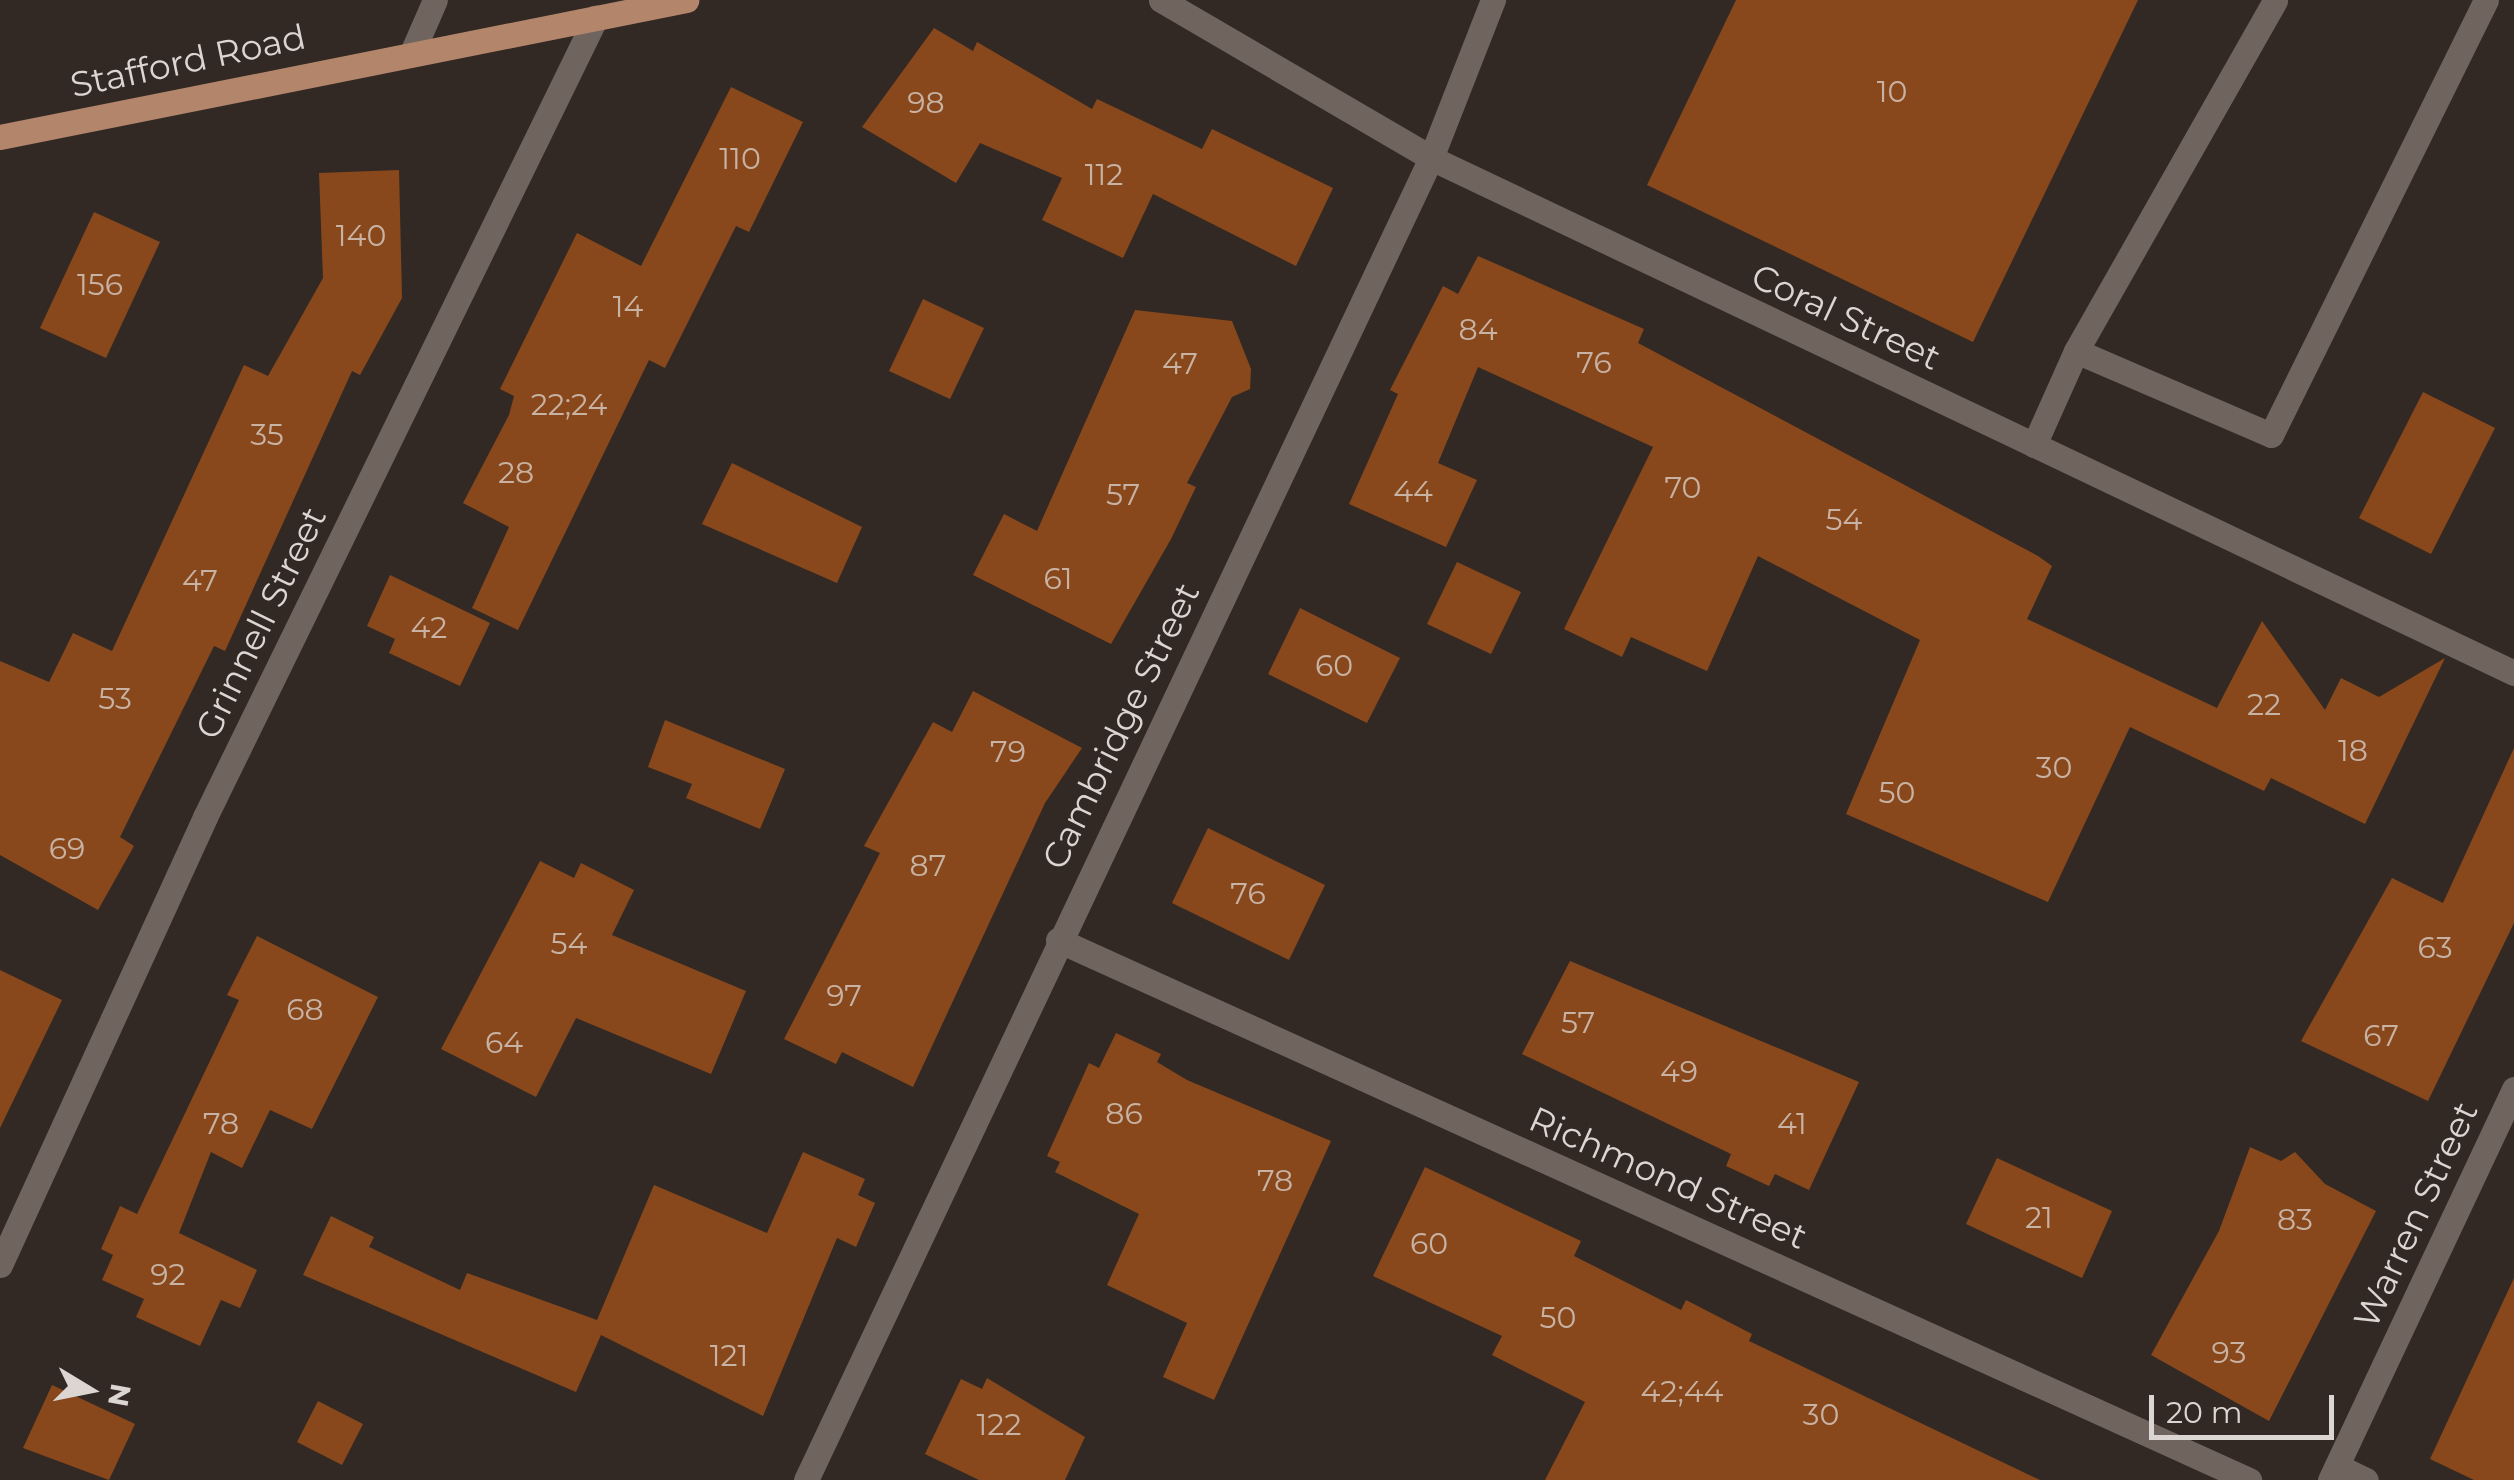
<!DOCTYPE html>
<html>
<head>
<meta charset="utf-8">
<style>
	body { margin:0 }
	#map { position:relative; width:2514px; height:1480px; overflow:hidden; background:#332924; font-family:Montserrat,sans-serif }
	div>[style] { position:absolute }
	.building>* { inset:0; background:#88481b }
	.minor>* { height:25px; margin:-12.5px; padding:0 12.5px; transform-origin:12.5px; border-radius:12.5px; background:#70655e }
	.major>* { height:25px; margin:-12.5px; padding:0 12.5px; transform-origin:12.5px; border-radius:12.5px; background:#b3866b }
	span { translate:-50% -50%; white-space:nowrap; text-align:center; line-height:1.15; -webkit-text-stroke:10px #332924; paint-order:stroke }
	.number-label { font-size:30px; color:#c7b2a4 }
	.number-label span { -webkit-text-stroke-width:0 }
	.street-label { font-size:35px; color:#dcd6d2 }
	.north { position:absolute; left:40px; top:1340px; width:100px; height:100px; -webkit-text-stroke:8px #332924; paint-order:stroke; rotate:100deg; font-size:28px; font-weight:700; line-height:40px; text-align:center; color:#dcd6d2 }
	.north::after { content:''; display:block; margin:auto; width:35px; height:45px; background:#dcd6d2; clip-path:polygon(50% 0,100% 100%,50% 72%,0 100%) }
	.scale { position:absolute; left:2149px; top:1395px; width:185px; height:45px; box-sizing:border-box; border:5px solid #dcd6d2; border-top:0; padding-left:12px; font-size:30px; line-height:35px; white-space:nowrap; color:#dcd6d2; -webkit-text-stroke:8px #332924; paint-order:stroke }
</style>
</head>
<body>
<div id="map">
	<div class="building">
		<div style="clip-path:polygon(1736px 0,2138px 0,1973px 342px,1647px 185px)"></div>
		<div style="clip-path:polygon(934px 28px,973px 51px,977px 42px,1092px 109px,1097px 99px,1202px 149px,1212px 129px,1333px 188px,1296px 266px,1153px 194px,1123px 258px,1042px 220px,1062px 178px,980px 143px,956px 183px,862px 127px)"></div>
		<div style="clip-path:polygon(731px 87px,803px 122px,749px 232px,736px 226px,665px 368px,649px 360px,518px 630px,472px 608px,509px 527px,463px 503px,509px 415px,514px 396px,500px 389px,577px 233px,641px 266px)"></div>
		<div style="clip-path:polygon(399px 170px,402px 298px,360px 375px,352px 371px,225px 651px,214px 646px,120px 837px,134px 846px,98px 910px,0 855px,0 661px,49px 682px,73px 633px,112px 651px,244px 365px,268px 376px,323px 278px,319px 173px)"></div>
		<div style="clip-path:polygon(94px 212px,160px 242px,106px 358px,40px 328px)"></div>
		<div style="clip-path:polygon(1478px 256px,1644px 329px,1638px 343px,2038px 556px,2052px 566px,2027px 619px,2217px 708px,2262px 621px,2325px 710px,2341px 678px,2379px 697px,2445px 658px,2365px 824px,2271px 778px,2264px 791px,2130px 727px,2048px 902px,1846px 814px,1920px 640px,1758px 556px,1707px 671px,1631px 637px,1622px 657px,1564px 629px,1653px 447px,1478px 367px,1438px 463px,1477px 480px,1446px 547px,1349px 504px,1398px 394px,1390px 390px,1443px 286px,1458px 294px)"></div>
		<div style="clip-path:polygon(923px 299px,984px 328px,950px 399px,889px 371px)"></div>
		<div style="clip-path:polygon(1135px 310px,1232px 321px,1251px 369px,1250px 389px,1232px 397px,1187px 483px,1196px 487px,1171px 539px,1111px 644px,973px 575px,1004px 514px,1037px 531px)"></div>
		<div style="clip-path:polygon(2423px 392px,2495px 428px,2431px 554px,2359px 518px)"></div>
		<div style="clip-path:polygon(732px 463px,862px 527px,837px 583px,702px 524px)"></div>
		<div style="clip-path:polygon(1457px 562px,1521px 592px,1491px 654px,1427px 624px)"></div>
		<div style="clip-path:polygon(390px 575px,490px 623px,460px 686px,389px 653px,395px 639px,367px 626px)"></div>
		<div style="clip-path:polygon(1300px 608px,1400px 658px,1367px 723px,1268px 674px)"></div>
		<div style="clip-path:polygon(973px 691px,1082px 748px,1045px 803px,913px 1087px,842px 1052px,836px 1064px,784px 1039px,880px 853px,864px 846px,933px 722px,952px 732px)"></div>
		<div style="clip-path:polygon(665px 720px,785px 769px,760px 829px,686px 798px,692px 784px,648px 767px)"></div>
		<div style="clip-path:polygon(2514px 748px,2514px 923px,2428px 1101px,2301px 1041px,2392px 878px,2443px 903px)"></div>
		<div style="clip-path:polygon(1208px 828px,1325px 885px,1289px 960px,1172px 903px)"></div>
		<div style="clip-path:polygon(540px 861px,574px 878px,581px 863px,634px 890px,612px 935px,746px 991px,711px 1074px,576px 1018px,536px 1097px,441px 1049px)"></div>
		<div style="clip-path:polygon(257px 936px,378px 997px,312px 1129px,270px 1110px,242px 1168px,211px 1152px,179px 1233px,257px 1270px,240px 1308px,221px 1300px,200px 1346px,136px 1317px,144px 1299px,102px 1280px,113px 1255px,101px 1249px,120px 1206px,137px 1214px,239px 1000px,227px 995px)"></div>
		<div style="clip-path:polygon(1570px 961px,1859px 1082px,1809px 1190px,1775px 1174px,1769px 1186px,1726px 1166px,1731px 1154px,1522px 1054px)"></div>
		<div style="clip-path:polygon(0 970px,62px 1000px,0 1128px)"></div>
		<div style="clip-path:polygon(1116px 1033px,1161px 1054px,1157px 1062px,1187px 1080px,1331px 1141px,1214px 1400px,1163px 1377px,1187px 1323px,1107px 1285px,1139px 1214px,1055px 1172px,1060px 1162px,1047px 1156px,1089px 1063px,1099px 1068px)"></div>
		<div style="clip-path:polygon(2250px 1147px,2281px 1161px,2295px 1152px,2325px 1184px,2376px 1211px,2269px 1421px,2151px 1355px,2219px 1231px)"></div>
		<div style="clip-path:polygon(803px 1152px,865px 1179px,858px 1195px,875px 1203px,856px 1247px,837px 1238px,763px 1416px,601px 1335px,576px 1392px,303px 1275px,331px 1216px,374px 1237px,369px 1247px,460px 1290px,467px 1273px,597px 1320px,654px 1185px,767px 1233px)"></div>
		<div style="clip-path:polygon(1997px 1158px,2112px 1211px,2082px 1278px,1966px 1224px)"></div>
		<div style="clip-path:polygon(1425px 1167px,1581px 1241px,1574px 1256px,1681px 1310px,1686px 1300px,1752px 1334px,1749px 1341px,2040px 1480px,1545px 1480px,1585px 1402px,1492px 1355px,1502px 1336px,1373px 1276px)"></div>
		<div style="clip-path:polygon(2514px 1278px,2514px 1480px,2474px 1480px,2430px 1459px)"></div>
		<div style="clip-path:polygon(987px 1378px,1085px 1437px,1065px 1480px,979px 1480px,925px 1454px,961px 1379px,982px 1389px)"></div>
		<div style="clip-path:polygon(52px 1385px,135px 1424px,109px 1480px,23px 1448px)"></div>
		<div style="clip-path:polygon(318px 1401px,363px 1424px,342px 1465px,297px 1442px)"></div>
	</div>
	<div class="minor">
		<div style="left:1161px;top:0;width:313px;rotate:30.3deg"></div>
		<div style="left:1431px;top:158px;width:1199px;rotate:25.43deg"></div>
		<div style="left:414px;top:48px;width:52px;rotate:-66.4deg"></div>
		<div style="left:2076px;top:351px;width:403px;rotate:-60.4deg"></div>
		<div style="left:2034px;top:445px;width:103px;rotate:-65.9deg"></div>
		<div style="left:2076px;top:351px;width:212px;rotate:23.3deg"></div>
		<div style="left:2271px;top:435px;width:485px;rotate:-63.7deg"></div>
		<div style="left:1058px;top:940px;width:1308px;rotate:24.39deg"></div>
		<div style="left:0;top:1265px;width:493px;rotate:-65.4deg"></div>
		<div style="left:205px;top:817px;width:890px;rotate:-63.95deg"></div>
		<div style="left:2337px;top:1466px;width:32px;rotate:26deg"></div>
		<div style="left:806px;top:1480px;width:1462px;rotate:-64.7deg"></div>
		<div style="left:1431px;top:158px;width:170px;rotate:-68.6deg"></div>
		<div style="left:2330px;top:1480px;width:432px;rotate:-64.8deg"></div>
	</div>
	<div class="major">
		<div style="left:0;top:137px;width:700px;rotate:-11.29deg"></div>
	</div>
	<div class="number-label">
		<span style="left:1892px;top:92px">10</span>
		<span style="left:926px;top:103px">98</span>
		<span style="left:740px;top:159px">110</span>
		<span style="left:1104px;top:175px">112</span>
		<span style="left:361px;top:236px">140</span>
		<span style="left:100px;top:285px">156</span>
		<span style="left:628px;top:307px">14</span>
		<span style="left:1478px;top:330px">84</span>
		<span style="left:1594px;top:363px">76</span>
		<span style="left:1180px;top:364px">47</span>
		<span style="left:569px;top:405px">22;24</span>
		<span style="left:267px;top:435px">35</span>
		<span style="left:516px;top:473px">28</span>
		<span style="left:1683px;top:488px">70</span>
		<span style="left:1413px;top:492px">44</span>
		<span style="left:1123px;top:495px">57</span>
		<span style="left:1844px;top:520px">54</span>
		<span style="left:1058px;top:579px">61</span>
		<span style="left:200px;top:581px">47</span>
		<span style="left:429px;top:628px">42</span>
		<span style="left:1334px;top:666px">60</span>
		<span style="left:115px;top:699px">53</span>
		<span style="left:2264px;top:705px">22</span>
		<span style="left:2353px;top:751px">18</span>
		<span style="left:1008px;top:752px">79</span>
		<span style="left:2054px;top:768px">30</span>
		<span style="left:1897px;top:793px">50</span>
		<span style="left:67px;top:849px">69</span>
		<span style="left:928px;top:866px">87</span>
		<span style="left:1248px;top:894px">76</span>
		<span style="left:569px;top:944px">54</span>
		<span style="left:2435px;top:948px">63</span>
		<span style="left:844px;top:996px">97</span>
		<span style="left:305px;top:1010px">68</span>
		<span style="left:1578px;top:1023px">57</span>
		<span style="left:2381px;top:1036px">67</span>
		<span style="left:504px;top:1043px">64</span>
		<span style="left:1679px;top:1072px">49</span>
		<span style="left:1124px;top:1114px">86</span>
		<span style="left:221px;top:1124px">78</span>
		<span style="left:1792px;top:1124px">41</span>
		<span style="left:1275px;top:1181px">78</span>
		<span style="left:2039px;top:1218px">21</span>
		<span style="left:2295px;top:1220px">83</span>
		<span style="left:1429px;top:1244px">60</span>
		<span style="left:168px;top:1275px">92</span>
		<span style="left:1558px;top:1318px">50</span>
		<span style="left:2229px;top:1353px">93</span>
		<span style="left:729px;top:1356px">121</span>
		<span style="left:1682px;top:1392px">42;44</span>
		<span style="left:1821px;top:1415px">30</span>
		<span style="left:999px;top:1425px">122</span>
	</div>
	<div class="street-label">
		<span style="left:188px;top:61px;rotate:-12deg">Stafford Road</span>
		<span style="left:1846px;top:317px;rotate:25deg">Coral Street</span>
		<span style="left:261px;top:623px;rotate:-64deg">Grinnell Street</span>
		<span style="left:1121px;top:726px;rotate:-64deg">Cambridge Street</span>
		<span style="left:1668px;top:1178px;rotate:24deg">Richmond Street</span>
		<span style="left:2416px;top:1215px;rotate:-65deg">Warren Street</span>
	</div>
	<div class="north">N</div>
	<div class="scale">20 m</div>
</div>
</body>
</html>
